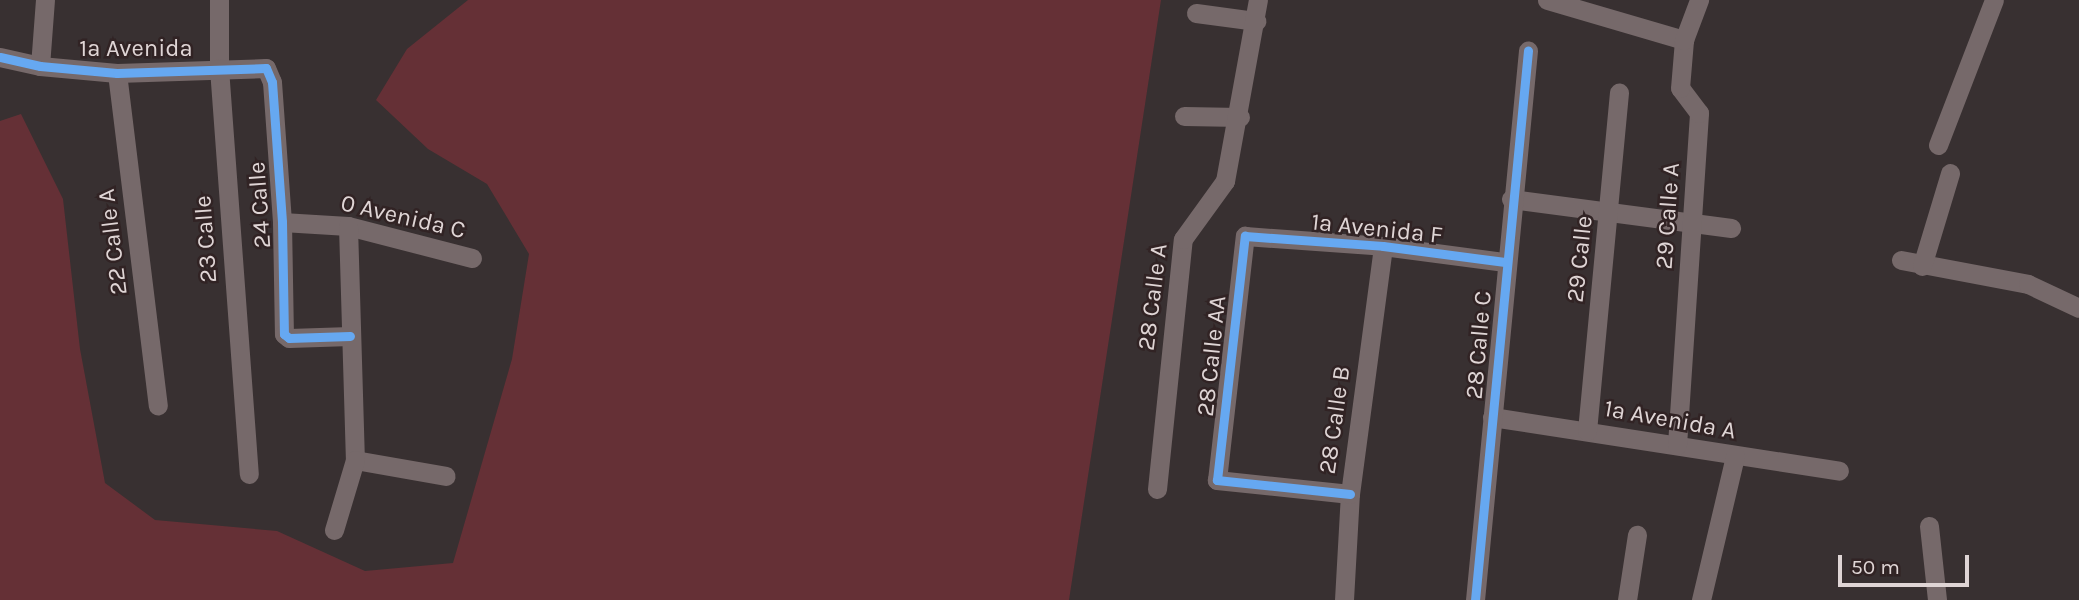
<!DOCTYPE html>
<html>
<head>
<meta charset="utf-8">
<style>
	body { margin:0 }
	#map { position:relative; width:2079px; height:600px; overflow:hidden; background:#383031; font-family:Karla,sans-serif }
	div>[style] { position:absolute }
	.green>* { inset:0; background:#653036 }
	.minor>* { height:19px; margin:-9.5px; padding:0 9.5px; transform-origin:9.5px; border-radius:9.5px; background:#76696a }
	.cycleway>* { height:9px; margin:-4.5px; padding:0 4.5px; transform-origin:4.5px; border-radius:4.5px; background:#66a8f1 }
	span { translate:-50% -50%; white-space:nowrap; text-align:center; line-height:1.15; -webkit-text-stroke:5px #312324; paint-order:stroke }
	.street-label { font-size:24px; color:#dfd5d5 }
	.scale { position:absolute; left:1838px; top:555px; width:131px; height:32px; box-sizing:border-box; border:4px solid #dfd5d5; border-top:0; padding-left:9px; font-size:21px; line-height:24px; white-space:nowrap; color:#dfd5d5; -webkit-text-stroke:5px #312324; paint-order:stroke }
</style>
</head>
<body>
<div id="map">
	<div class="green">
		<div style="clip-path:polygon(468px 0,1161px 0,1069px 600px,0 600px,0 121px,21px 114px,63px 199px,80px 349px,105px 483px,155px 520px,277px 531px,365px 571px,453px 563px,512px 359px,529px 254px,487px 184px,428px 149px,376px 100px,407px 49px)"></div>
	</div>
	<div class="minor">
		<div style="left:219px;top:0;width:68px;rotate:90deg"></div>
		<div style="left:219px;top:68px;width:407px;rotate:85.8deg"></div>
		<div style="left:1547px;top:0;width:143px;rotate:16.3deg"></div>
		<div style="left:1196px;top:13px;width:61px;rotate:7.6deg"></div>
		<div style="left:0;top:57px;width:41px;rotate:12.7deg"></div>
		<div style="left:40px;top:66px;width:77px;rotate:5.2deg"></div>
		<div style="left:117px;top:73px;width:149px;rotate:-1.9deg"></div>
		<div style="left:266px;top:68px;width:15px;rotate:67deg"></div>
		<div style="left:272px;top:82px;width:140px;rotate:85.9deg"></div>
		<div style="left:282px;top:222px;width:112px;rotate:89deg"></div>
		<div style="left:284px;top:334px;width:6px;rotate:39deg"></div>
		<div style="left:289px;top:338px;width:61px;rotate:-1.9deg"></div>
		<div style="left:40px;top:66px;width:66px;rotate:-85.7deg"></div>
		<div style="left:117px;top:73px;width:335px;rotate:83deg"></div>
		<div style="left:1184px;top:116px;width:56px;rotate:1deg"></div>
		<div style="left:1938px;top:145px;width:155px;rotate:-68.9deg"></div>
		<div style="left:1511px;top:199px;width:222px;rotate:7.5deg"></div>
		<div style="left:282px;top:222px;width:66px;rotate:3.5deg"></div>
		<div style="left:348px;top:226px;width:128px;rotate:14.5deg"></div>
		<div style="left:348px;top:226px;width:234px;rotate:88.3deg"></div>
		<div style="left:355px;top:460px;width:92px;rotate:10deg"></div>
		<div style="left:1901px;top:260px;width:129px;rotate:10.7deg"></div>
		<div style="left:2028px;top:284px;width:56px;rotate:25.2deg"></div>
		<div style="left:1922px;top:266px;width:97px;rotate:-73.2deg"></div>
		<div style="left:1492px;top:417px;width:351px;rotate:8.8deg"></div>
		<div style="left:1587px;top:431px;width:340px;rotate:-84.6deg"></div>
		<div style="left:1677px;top:445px;width:333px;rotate:-86.2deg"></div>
		<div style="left:1699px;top:113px;width:31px;rotate:-127deg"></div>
		<div style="left:1680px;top:88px;width:48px;rotate:-85.2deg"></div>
		<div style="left:1684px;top:40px;width:43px;rotate:-69.4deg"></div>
		<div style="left:1157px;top:489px;width:251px;rotate:-84.1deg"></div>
		<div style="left:1183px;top:239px;width:72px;rotate:-54.1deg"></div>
		<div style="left:1225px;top:181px;width:184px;rotate:-79.7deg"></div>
		<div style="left:1350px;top:494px;width:134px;rotate:-174deg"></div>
		<div style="left:1217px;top:480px;width:246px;rotate:-83.5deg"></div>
		<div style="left:1245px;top:236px;width:138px;rotate:4.1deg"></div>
		<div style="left:1383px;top:246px;width:123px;rotate:7.5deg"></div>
		<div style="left:1929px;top:526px;width:74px;rotate:83.8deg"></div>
		<div style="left:334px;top:530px;width:73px;rotate:-73.3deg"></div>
		<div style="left:1344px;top:600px;width:106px;rotate:-86.8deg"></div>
		<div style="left:1350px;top:494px;width:250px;rotate:-82.4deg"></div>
		<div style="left:1475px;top:600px;width:552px;rotate:-84.49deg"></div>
		<div style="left:1627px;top:600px;width:66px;rotate:-81.3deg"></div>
		<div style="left:1701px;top:600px;width:148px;rotate:-76.7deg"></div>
	</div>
	<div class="cycleway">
		<div style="left:0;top:57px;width:41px;rotate:12.7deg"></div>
		<div style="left:40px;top:66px;width:77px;rotate:5.2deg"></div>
		<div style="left:117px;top:73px;width:149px;rotate:-1.9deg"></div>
		<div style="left:266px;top:68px;width:15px;rotate:67deg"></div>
		<div style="left:272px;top:82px;width:140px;rotate:85.9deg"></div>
		<div style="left:282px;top:222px;width:112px;rotate:89deg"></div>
		<div style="left:284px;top:334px;width:6px;rotate:39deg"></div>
		<div style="left:289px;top:338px;width:61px;rotate:-1.9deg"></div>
		<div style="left:1350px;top:494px;width:134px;rotate:-174deg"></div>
		<div style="left:1217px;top:480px;width:246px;rotate:-83.5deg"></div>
		<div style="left:1245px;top:236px;width:138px;rotate:4.1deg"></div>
		<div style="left:1383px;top:246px;width:123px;rotate:7.5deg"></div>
		<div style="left:1475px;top:600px;width:552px;rotate:-84.49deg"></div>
	</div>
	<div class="street-label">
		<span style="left:136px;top:49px">1a Avenida</span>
		<span style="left:260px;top:205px;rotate:-94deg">24 Calle</span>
		<span style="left:1668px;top:216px;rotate:-86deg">29 Calle A</span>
		<span style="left:403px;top:217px;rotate:13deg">0 Avenida C</span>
		<span style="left:1377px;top:229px;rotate:6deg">1a Avenida F</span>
		<span style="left:206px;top:239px;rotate:-94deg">23 Calle</span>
		<span style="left:113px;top:242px;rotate:-97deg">22 Calle A</span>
		<span style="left:1580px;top:259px;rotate:-84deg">29 Calle</span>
		<span style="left:1153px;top:297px;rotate:-83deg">28 Calle A</span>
		<span style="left:1479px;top:345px;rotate:-85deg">28 Calle C</span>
		<span style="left:1212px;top:356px;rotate:-84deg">28 Calle AA</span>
		<span style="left:1335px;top:420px;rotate:-82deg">28 Calle B</span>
		<span style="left:1670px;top:420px;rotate:10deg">1a Avenida A</span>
	</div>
	<div class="scale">50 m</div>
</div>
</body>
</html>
